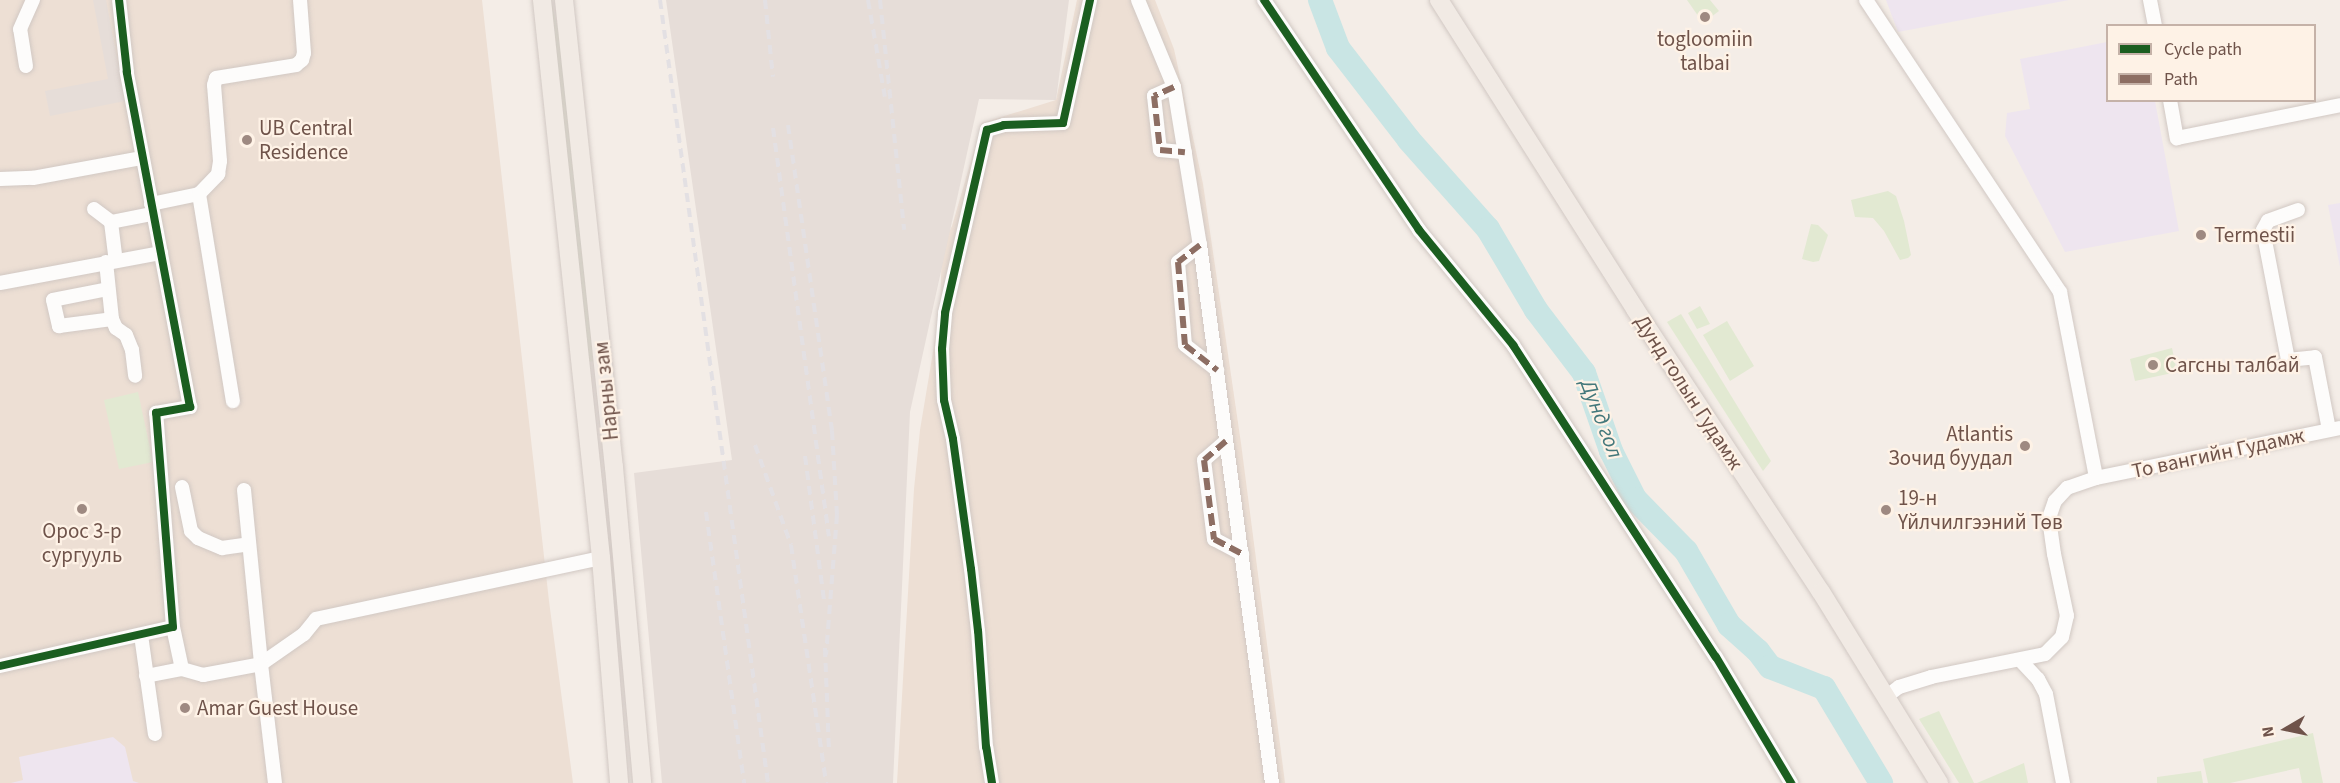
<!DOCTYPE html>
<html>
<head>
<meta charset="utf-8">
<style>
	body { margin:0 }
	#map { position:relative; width:2340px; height:783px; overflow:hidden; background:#f4ede7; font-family:"Source Sans 3",sans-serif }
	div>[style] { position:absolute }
	.residential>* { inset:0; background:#eddfd4 }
	.industrial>* { inset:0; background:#e6ddd8 }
	.education>* { inset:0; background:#eee5ef }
	.green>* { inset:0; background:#e2e9d2 }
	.river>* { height:24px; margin:-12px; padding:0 12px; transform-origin:12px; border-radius:12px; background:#c9e5e4 }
	.roads { filter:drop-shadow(0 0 2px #d1c8c3) drop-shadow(0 0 2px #d1c8c3) }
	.minor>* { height:14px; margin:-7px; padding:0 7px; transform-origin:7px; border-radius:7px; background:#fdfcfb }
	.major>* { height:18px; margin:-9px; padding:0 9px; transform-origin:9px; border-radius:9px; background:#f1eae4 }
	.rail>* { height:4px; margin-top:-2px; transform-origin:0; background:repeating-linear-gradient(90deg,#e3e0e3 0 9px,transparent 0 15px) }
	.quiet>* { height:6px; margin-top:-3px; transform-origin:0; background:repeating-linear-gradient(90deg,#8d6e63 0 12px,transparent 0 18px) }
	.cycleway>* { height:8px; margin:-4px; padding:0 4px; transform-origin:4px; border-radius:4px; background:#1b5e20 }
	.dots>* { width:16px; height:16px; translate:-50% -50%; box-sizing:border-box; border:3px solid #fef2e6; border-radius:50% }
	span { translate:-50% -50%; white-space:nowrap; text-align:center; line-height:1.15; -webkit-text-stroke:4.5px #fef2e6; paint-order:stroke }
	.poi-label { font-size:21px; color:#6f534a }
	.left { translate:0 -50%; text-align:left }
	.right { translate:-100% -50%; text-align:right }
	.street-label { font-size:21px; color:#6f534a }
	.water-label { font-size:22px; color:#43787b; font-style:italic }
	.legend { position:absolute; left:2106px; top:24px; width:210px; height:78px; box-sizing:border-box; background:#fef2e6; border:2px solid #c5b2a8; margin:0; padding:8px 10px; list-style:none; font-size:18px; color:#6f534a }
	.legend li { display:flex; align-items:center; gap:12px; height:30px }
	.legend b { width:30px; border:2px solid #c5b2a8 }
	.north { position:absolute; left:2256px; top:699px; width:60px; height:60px; -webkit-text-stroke:4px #fef2e6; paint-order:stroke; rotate:261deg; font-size:16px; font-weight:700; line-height:24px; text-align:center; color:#6f534a }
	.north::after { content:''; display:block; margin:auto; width:21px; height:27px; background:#6f534a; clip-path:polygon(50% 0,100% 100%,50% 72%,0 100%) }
</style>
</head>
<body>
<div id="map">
	<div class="residential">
		<div style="clip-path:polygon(0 0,482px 0,549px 601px,573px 783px,0 783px)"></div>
		<div style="clip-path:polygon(1077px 0,1155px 0,1174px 49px,1203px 184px,1241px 443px,1285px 783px,897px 783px,914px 489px,920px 430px,940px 310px,942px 246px,952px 226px,982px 123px,1056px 100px)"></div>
	</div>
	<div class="industrial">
		<div style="clip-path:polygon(93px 0,106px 0,125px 101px,50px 116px,45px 91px,108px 79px)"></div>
		<div style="clip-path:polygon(666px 0,1069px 0,1056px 100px,979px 99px,910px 412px,893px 783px,662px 783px,634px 473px,732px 460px)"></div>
	</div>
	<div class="education">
		<div style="clip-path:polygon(1886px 0,2069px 0,1898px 32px)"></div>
		<div style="clip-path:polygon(2107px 42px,2108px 100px,2155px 101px,2179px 231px,2065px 252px,2005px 136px,2007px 113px,2030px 109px,2020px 59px)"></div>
		<div style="clip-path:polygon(2340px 203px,2340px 267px,2328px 205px)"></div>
		<div style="clip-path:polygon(113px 737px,125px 747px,133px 781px,139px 783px,11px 783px,23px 780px,19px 757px)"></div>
	</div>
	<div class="green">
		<div style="clip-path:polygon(551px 0,561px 41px,595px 361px,587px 362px)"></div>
		<div style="clip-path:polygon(1687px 0,1710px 0,1719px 11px,1703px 23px)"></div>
		<div style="clip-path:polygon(1888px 191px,1896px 196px,1904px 221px,1911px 255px,1908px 258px,1900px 260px,1884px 231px,1873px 218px,1855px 217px,1851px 200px)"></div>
		<div style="clip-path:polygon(1811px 224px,1818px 225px,1828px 235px,1819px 261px,1813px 262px,1802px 259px)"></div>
		<div style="clip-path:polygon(1700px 306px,1710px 324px,1697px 329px,1688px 313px)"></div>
		<div style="clip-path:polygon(1681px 314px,1771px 461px,1763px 471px,1667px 322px)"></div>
		<div style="clip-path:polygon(1727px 321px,1754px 366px,1730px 381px,1703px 335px)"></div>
		<div style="clip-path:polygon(2172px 348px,2177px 372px,2135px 381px,2130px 359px)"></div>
		<div style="clip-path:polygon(138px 392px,153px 462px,119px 469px,104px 400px)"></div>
		<div style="clip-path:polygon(1939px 711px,1974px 783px,1959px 783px,1919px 719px)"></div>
		<div style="clip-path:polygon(2313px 733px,2323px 783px,2302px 783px,2299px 768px,2230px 783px,2208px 783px,2203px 759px)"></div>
		<div style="clip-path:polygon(2024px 763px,2028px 783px,1977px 783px)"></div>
		<div style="clip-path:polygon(2201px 771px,2203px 783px,2157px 783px,2157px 777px)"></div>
	</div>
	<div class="river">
		<div style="left:1320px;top:0;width:51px;rotate:69.4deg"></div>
		<div style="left:1338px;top:48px;width:116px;rotate:52.3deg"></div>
		<div style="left:1409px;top:140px;width:119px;rotate:48.4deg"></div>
		<div style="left:1488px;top:229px;width:94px;rotate:59.3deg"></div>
		<div style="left:1536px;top:310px;width:79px;rotate:52.7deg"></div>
		<div style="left:1584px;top:373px;width:83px;rotate:70.9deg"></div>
		<div style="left:1611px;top:451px;width:54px;rotate:63.4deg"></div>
		<div style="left:1635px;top:499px;width:73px;rotate:45.6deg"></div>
		<div style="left:1686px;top:551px;width:86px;rotate:59.8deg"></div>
		<div style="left:1729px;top:625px;width:39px;rotate:42deg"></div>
		<div style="left:1758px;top:651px;width:20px;rotate:53deg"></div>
		<div style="left:1770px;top:667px;width:58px;rotate:21.3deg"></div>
		<div style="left:1824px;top:688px;width:111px;rotate:59deg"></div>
	</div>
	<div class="roads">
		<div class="minor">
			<div style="left:1138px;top:0;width:94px;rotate:67.5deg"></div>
			<div style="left:1174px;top:87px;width:160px;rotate:80.7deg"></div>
			<div style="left:1200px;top:245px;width:543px;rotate:82.38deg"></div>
			<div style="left:1264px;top:0;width:277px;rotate:56deg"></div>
			<div style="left:1419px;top:230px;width:149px;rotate:50.7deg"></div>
			<div style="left:1513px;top:345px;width:372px;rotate:57deg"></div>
			<div style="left:1716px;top:657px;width:147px;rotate:59.2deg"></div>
			<div style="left:1866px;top:0;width:351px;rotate:56.4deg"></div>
			<div style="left:2060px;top:292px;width:189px;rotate:79deg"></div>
			<div style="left:2150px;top:0;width:26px;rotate:79deg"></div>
			<div style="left:26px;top:66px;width:37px;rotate:-99deg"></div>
			<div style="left:20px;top:29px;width:32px;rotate:-66deg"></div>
			<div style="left:1174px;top:87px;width:22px;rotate:156deg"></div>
			<div style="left:1154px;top:96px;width:54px;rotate:83.7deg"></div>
			<div style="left:1160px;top:150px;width:25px;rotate:5deg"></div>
			<div style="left:2170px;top:100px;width:39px;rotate:80deg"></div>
			<div style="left:2177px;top:138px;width:166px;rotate:-11.4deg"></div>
			<div style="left:0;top:179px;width:33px;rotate:-2deg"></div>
			<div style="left:33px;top:178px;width:111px;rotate:-10.4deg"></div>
			<div style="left:199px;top:194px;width:28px;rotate:-46deg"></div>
			<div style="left:218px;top:174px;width:13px;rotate:-81deg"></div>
			<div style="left:220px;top:161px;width:76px;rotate:-94.5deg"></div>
			<div style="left:214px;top:85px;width:7px;rotate:-74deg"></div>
			<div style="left:216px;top:78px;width:81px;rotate:-9.2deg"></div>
			<div style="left:296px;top:65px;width:8px;rotate:-40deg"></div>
			<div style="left:302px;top:60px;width:7px;rotate:-74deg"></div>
			<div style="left:304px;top:53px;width:53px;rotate:-94.3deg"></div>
			<div style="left:151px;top:204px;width:49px;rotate:-11.8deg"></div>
			<div style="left:199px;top:194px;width:210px;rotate:80.7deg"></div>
			<div style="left:94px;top:209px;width:21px;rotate:37deg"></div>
			<div style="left:111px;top:222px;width:42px;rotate:-11deg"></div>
			<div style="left:2298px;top:210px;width:32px;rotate:160deg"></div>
			<div style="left:2268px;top:221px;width:10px;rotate:119deg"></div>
			<div style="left:2263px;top:230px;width:132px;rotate:79.1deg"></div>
			<div style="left:2288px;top:360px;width:27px;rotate:-6deg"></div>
			<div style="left:2315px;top:357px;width:74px;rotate:79.1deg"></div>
			<div style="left:111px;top:222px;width:38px;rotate:83deg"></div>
			<div style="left:1200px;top:245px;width:28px;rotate:142deg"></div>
			<div style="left:1178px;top:262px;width:83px;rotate:85.2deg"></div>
			<div style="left:1185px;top:345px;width:41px;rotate:38deg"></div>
			<div style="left:106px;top:262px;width:57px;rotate:84deg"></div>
			<div style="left:112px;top:319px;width:10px;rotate:66deg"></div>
			<div style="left:116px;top:328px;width:12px;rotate:35deg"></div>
			<div style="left:126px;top:335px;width:16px;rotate:68deg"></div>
			<div style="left:132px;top:350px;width:26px;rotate:83deg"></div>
			<div style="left:0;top:283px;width:164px;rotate:-10.6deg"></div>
			<div style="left:108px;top:289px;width:56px;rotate:168.7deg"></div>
			<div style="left:53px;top:300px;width:27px;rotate:77deg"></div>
			<div style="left:59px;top:326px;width:53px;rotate:-7.5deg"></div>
			<div style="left:1226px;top:441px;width:29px;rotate:139deg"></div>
			<div style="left:1204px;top:460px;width:80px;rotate:82.8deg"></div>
			<div style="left:1214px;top:539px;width:32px;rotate:28deg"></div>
			<div style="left:182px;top:487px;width:45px;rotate:78.4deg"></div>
			<div style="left:191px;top:531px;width:10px;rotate:45deg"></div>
			<div style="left:198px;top:538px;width:26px;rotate:23deg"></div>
			<div style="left:222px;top:548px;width:27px;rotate:-8deg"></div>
			<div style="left:244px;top:490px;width:175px;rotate:84.4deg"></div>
			<div style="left:261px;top:664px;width:52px;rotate:-34.9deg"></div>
			<div style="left:304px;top:634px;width:19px;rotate:-51deg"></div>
			<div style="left:316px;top:619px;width:291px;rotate:-12.1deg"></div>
			<div style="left:173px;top:627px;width:43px;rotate:77.9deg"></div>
			<div style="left:182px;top:669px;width:22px;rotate:16deg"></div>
			<div style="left:203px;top:675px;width:59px;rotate:-10.7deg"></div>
			<div style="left:261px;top:664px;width:120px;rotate:83.3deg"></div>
			<div style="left:141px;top:635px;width:100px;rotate:82deg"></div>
			<div style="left:2021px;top:661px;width:25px;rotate:47deg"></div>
			<div style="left:2038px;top:679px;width:17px;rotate:62deg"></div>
			<div style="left:2046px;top:694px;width:91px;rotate:79.2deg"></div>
			<div style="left:0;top:666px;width:177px;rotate:-12.7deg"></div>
			<div style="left:173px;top:627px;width:215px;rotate:-94.5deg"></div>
			<div style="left:156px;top:413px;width:35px;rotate:-10deg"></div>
			<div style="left:190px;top:407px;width:341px;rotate:-100.7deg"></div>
			<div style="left:127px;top:72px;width:72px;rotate:-96.3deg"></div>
			<div style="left:146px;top:676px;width:37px;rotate:-11deg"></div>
			<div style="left:1887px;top:696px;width:15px;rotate:-37deg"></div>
			<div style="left:1899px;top:687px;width:34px;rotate:-17deg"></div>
			<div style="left:1931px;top:677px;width:116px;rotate:-11.4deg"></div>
			<div style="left:2045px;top:654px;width:24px;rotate:-45deg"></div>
			<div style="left:2062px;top:637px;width:22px;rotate:-77deg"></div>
			<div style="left:2067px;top:616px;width:63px;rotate:-101.8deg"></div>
			<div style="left:2054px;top:554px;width:36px;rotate:-98deg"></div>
			<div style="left:2049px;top:518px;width:18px;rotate:-71deg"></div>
			<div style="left:2055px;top:501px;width:18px;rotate:-47deg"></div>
			<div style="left:2067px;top:488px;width:31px;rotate:-19deg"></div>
			<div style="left:2096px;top:478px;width:249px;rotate:-11.6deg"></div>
			<div style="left:992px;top:783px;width:36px;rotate:-99deg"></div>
			<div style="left:986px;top:747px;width:116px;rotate:-93.9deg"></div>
			<div style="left:978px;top:631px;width:62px;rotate:-96.4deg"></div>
			<div style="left:971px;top:569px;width:131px;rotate:-97.9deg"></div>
			<div style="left:953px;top:439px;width:40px;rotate:-103deg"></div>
			<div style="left:944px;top:400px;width:51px;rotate:-92.2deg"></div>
			<div style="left:942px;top:349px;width:36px;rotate:-85deg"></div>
			<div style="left:945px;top:313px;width:188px;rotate:-77.1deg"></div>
			<div style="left:987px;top:130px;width:18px;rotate:-16deg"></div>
			<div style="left:1004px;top:125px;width:59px;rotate:-1.9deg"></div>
			<div style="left:1063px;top:123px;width:126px;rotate:-77.6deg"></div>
		</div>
		<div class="major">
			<div style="left:542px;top:0;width:561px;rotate:83.96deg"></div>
			<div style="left:601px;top:558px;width:226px;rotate:85.4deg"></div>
			<div style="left:564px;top:0;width:470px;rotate:83.9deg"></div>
			<div style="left:614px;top:467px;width:317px;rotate:84.9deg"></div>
			<div style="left:1439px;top:0;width:366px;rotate:57.6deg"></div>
			<div style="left:1635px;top:309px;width:339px;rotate:56.7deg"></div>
			<div style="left:1821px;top:592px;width:225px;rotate:58.3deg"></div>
		</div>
	</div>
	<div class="rail">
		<div style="left:660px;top:0;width:790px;rotate:82.15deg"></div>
		<div style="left:765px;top:0;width:77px;rotate:84.1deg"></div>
		<div style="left:868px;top:0;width:98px;rotate:80.1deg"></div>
		<div style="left:880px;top:0;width:231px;rotate:84deg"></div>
		<div style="left:788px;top:125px;width:309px;rotate:81.8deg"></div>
		<div style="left:832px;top:431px;width:84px;rotate:86.6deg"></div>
		<div style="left:837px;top:515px;width:140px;rotate:94.5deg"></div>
		<div style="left:773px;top:128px;width:412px;rotate:82.2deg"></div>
		<div style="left:755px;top:445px;width:106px;rotate:70.2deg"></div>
		<div style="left:791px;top:545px;width:241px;rotate:81.6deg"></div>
		<div style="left:805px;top:456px;width:145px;rotate:82.5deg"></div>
		<div style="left:706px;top:512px;width:274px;rotate:82deg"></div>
		<div style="left:825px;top:648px;width:105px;rotate:87.8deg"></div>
	</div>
	<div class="quiet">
		<div style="left:1174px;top:87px;width:22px;rotate:156deg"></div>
		<div style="left:1154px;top:96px;width:54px;rotate:83.7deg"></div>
		<div style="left:1160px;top:150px;width:25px;rotate:5deg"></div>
		<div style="left:1200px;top:245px;width:28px;rotate:142deg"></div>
		<div style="left:1178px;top:262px;width:83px;rotate:85.2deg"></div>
		<div style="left:1185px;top:345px;width:41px;rotate:38deg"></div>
		<div style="left:1226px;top:441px;width:29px;rotate:139deg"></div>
		<div style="left:1204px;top:460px;width:80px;rotate:82.8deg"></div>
		<div style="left:1214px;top:539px;width:32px;rotate:28deg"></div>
	</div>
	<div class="cycleway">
		<div style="left:1264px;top:0;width:277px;rotate:56deg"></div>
		<div style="left:1419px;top:230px;width:149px;rotate:50.7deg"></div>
		<div style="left:1513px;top:345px;width:372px;rotate:57deg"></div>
		<div style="left:1716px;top:657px;width:147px;rotate:59.2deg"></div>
		<div style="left:0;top:666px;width:177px;rotate:-12.7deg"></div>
		<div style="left:173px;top:627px;width:215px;rotate:-94.5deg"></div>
		<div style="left:156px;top:413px;width:35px;rotate:-10deg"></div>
		<div style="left:190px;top:407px;width:341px;rotate:-100.7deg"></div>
		<div style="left:127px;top:72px;width:72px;rotate:-96.3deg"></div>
		<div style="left:992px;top:783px;width:36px;rotate:-99deg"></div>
		<div style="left:986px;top:747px;width:116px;rotate:-93.9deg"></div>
		<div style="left:978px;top:631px;width:62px;rotate:-96.4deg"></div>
		<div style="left:971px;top:569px;width:131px;rotate:-97.9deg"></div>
		<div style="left:953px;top:439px;width:40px;rotate:-103deg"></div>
		<div style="left:944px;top:400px;width:51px;rotate:-92.2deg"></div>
		<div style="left:942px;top:349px;width:36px;rotate:-85deg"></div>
		<div style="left:945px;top:313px;width:188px;rotate:-77.1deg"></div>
		<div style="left:987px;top:130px;width:18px;rotate:-16deg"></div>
		<div style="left:1004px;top:125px;width:59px;rotate:-1.9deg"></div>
		<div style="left:1063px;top:123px;width:126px;rotate:-77.6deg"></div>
	</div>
	<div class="dots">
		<div style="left:1705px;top:17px;background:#9e8981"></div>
		<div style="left:247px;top:140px;background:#9e8981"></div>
		<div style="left:2201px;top:235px;background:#9e8981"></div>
		<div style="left:2153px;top:365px;background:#9e8981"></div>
		<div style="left:2025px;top:446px;background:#9e8981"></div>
		<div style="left:82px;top:509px;background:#9e8981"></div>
		<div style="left:1886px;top:510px;background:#9e8981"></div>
		<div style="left:185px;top:708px;background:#9e8981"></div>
	</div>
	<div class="poi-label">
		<span style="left:1705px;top:51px">togloomiin<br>talbai</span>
		<span class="left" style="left:259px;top:140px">UB Central<br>Residence</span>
		<span class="left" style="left:2214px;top:235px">Termestii</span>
		<span class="left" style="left:2165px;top:365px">Сагсны талбай</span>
		<span class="right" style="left:2013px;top:446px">Atlantis<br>Зочид буудал</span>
		<span class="left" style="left:1898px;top:510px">19-н<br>Үйлчилгээний Төв</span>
		<span style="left:82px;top:543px">Орос 3-р<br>сургууль</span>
		<span class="left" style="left:197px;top:708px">Amar Guest House</span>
	</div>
	<div class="street-label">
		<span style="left:606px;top:391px;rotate:-96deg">Нарны зам</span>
		<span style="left:1689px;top:392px;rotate:57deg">Дунд голын Гудамж</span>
		<span style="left:2218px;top:453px;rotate:-12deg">То вангийн Гудамж</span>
	</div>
	<div class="water-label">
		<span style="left:1601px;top:419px;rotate:69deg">Дунд гол</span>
	</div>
	<ul class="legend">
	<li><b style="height:8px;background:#1b5e20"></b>Cycle path</li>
	<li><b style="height:8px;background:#8d6e63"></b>Path</li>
	</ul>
	<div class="north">N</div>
</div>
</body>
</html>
